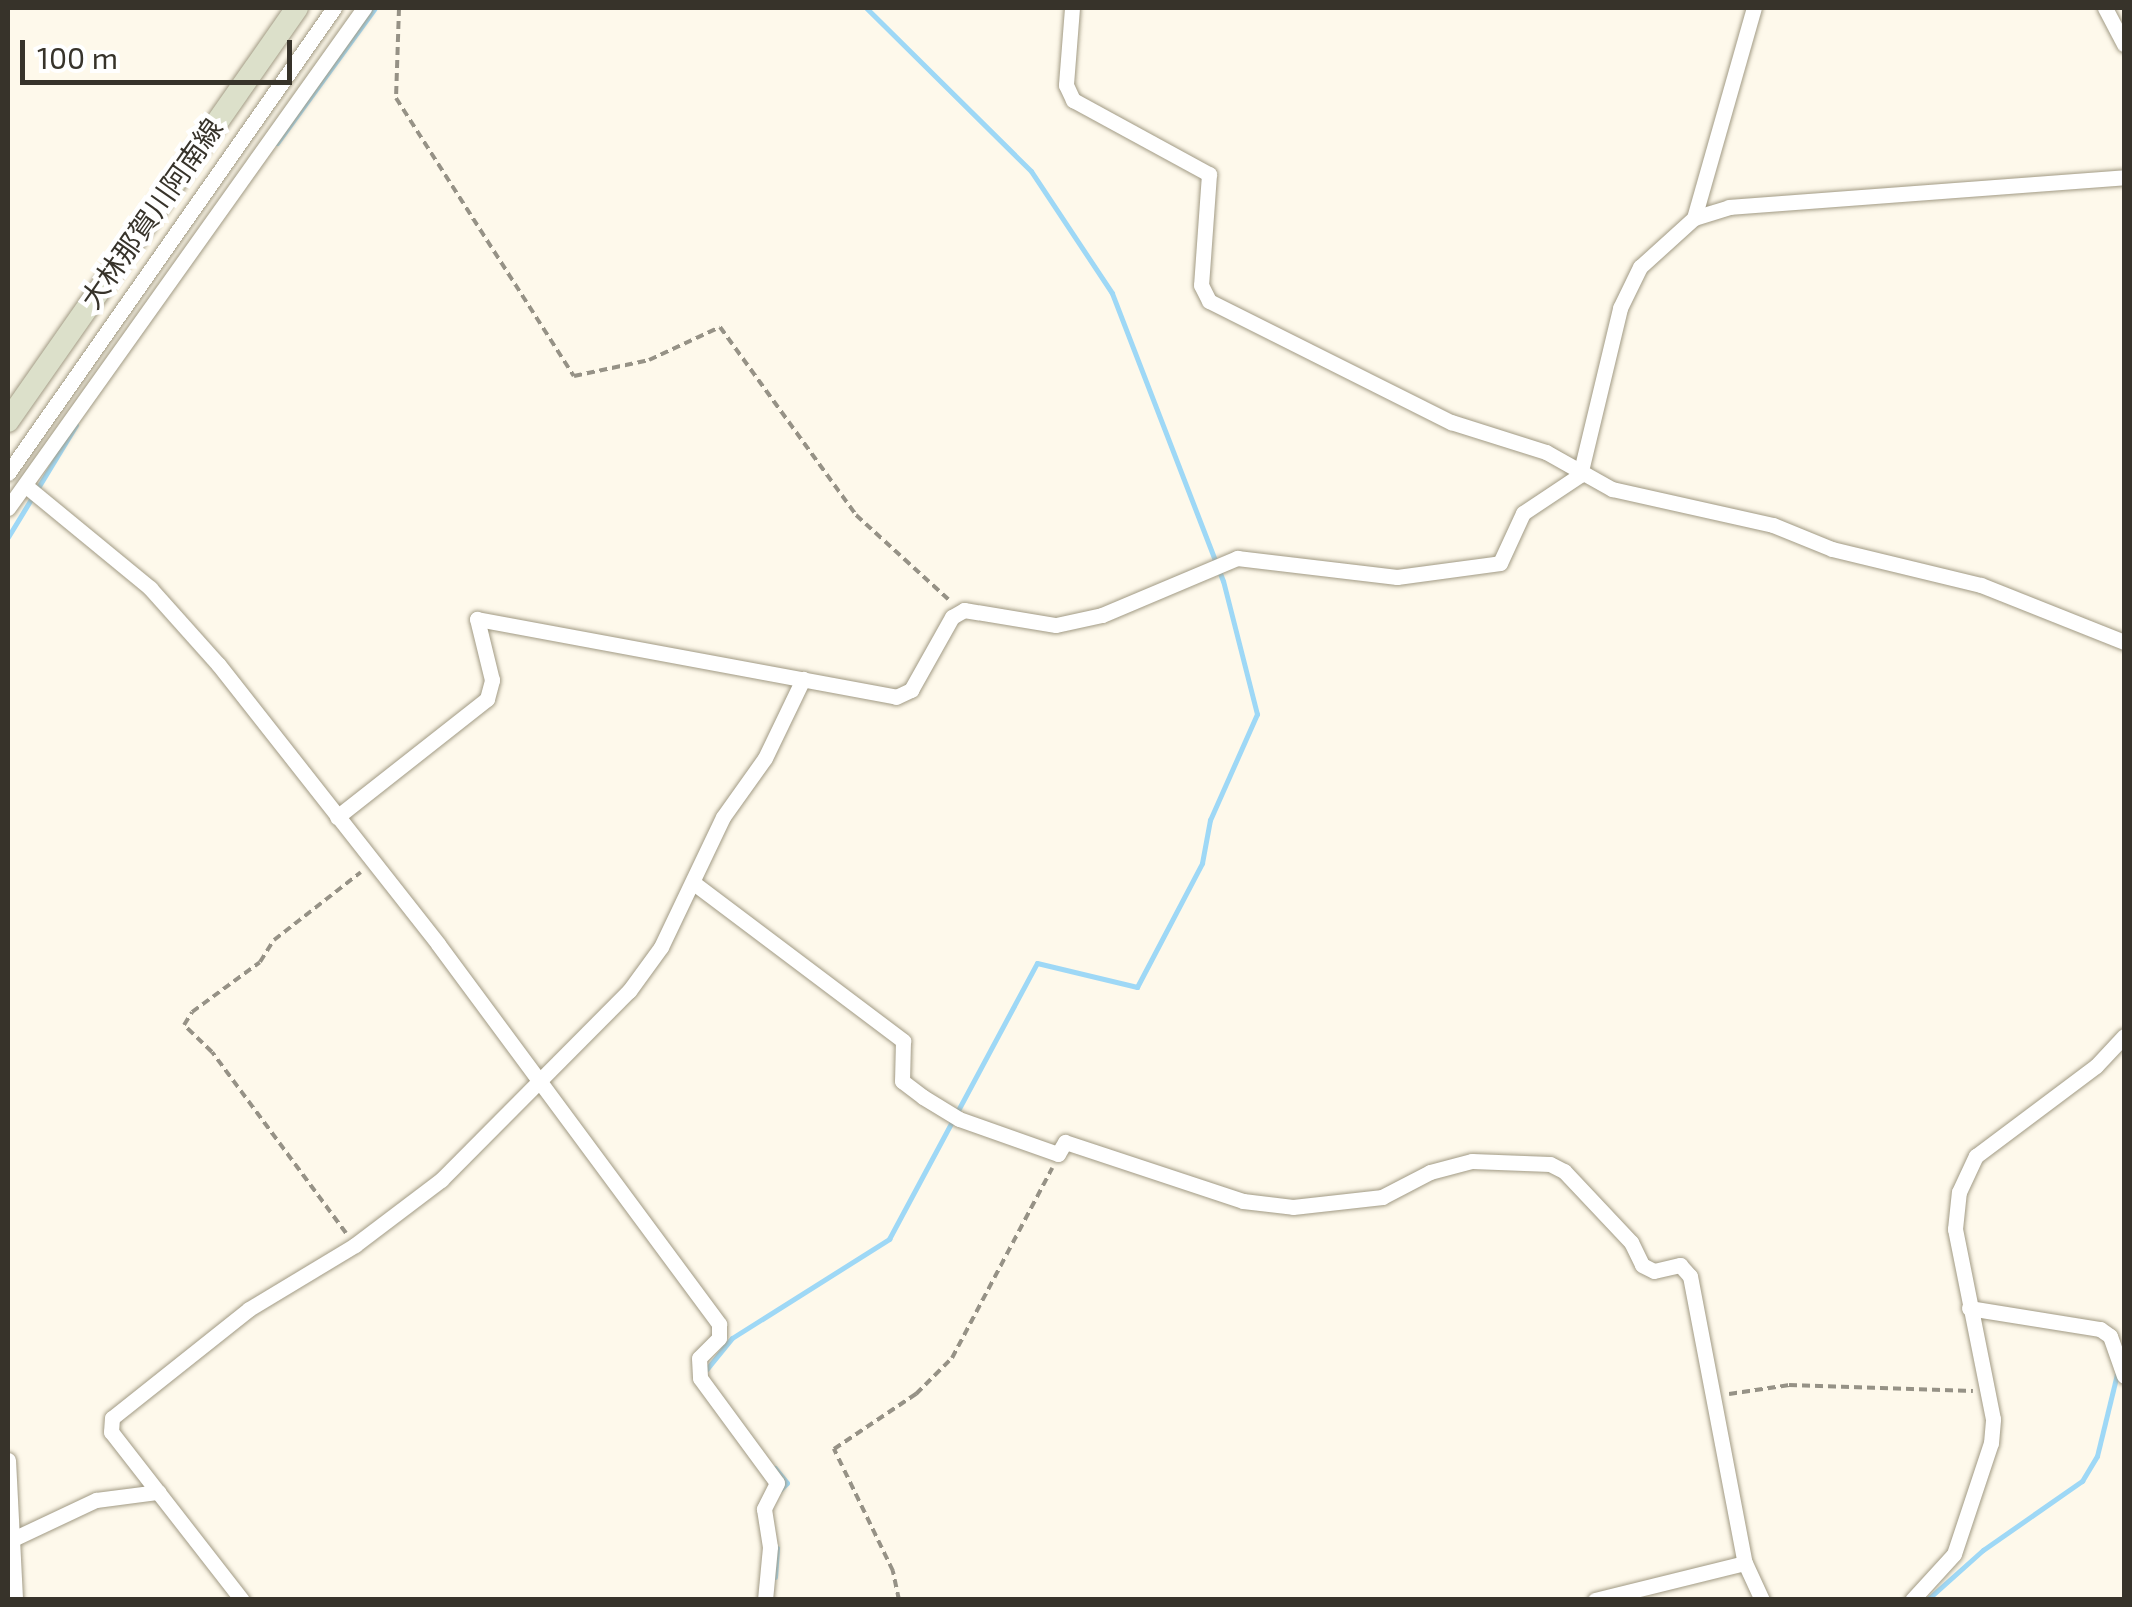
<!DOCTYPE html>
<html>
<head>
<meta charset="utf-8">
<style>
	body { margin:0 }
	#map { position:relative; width:2132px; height:1607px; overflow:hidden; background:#fef9eb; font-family:"Exo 2","Noto Sans JP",sans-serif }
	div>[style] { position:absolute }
	.stream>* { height:5px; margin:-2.5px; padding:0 2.5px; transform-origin:2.5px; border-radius:2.5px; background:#9ed8f6 }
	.path>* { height:4px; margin-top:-2px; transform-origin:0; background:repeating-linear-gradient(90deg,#969286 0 8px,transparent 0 13px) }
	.roads { filter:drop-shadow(0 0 2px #a19a84) drop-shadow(0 0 2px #a19a84) }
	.minor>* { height:15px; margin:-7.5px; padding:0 7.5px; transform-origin:7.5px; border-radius:7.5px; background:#fff }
	.secondary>* { height:22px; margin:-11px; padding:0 11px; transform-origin:11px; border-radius:11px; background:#dce0ca }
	span { translate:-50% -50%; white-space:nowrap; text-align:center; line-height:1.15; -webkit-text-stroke:9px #fff; paint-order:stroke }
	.street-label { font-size:28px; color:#37332a }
	.frame { position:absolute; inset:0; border:10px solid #37332a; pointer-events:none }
	.scale { position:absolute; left:20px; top:40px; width:272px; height:45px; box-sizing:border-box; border:5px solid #37332a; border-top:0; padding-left:12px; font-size:30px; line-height:35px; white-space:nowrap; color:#37332a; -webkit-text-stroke:8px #fff; paint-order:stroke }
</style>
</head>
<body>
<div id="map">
	<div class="stream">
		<div style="left:277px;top:143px;width:167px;rotate:-54deg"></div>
		<div style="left:8px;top:537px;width:131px;rotate:-58.7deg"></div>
		<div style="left:706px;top:1370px;width:41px;rotate:-50.9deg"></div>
		<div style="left:732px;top:1338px;width:186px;rotate:-32.2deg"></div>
		<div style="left:889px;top:1239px;width:313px;rotate:-61.8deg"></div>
		<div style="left:1037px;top:963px;width:103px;rotate:13.5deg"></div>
		<div style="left:1137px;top:987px;width:140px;rotate:-62.3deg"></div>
		<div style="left:1202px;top:863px;width:44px;rotate:-79.5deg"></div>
		<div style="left:1210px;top:820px;width:116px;rotate:-66.1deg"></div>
		<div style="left:1257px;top:714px;width:137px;rotate:-104.3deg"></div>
		<div style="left:1223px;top:581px;width:309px;rotate:-111.1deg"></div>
		<div style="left:1112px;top:293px;width:146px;rotate:-123.6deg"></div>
		<div style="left:1031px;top:171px;width:232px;rotate:-135.3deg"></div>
		<div style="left:775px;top:1468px;width:19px;rotate:51deg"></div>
		<div style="left:787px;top:1483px;width:10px;rotate:135deg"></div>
		<div style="left:775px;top:1577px;width:29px;rotate:-86deg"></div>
		<div style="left:1927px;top:1600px;width:75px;rotate:-41.8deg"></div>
		<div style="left:1983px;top:1550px;width:121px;rotate:-34.9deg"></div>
		<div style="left:2082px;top:1481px;width:29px;rotate:-59deg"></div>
		<div style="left:2097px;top:1456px;width:84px;rotate:-76.3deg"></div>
	</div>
	<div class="path">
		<div style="left:399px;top:8px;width:90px;rotate:91.9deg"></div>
		<div style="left:396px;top:98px;width:330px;rotate:57.4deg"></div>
		<div style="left:574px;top:376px;width:77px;rotate:-12deg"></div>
		<div style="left:649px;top:360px;width:78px;rotate:-24.9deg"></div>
		<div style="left:720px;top:327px;width:232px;rotate:54.1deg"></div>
		<div style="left:856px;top:515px;width:125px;rotate:42.4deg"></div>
		<div style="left:346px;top:1233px;width:225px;rotate:-126.5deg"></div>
		<div style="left:212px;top:1052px;width:39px;rotate:-136deg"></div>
		<div style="left:184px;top:1025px;width:15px;rotate:-58deg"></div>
		<div style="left:192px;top:1012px;width:84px;rotate:-36.3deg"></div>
		<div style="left:260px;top:962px;width:26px;rotate:-58deg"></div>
		<div style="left:274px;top:940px;width:110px;rotate:-38deg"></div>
		<div style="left:1729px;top:1394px;width:61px;rotate:-8.5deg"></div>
		<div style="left:1789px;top:1385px;width:184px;rotate:1.9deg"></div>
		<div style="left:899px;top:1600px;width:30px;rotate:-102deg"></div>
		<div style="left:893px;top:1571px;width:136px;rotate:-115.8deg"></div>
		<div style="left:834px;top:1449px;width:99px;rotate:-33.9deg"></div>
		<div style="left:916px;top:1394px;width:51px;rotate:-45deg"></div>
		<div style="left:952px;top:1358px;width:215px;rotate:-62.2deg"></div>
	</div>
	<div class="roads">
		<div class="minor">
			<div style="left:1072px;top:8px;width:77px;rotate:94.5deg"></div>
			<div style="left:1066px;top:85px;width:17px;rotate:65deg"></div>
			<div style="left:1073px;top:100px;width:155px;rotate:28.6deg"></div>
			<div style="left:1209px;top:174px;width:111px;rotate:94.1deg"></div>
			<div style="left:1201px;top:285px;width:18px;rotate:63deg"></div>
			<div style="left:1209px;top:301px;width:271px;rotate:26.6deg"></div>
			<div style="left:1451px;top:422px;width:100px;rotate:17.5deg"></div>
			<div style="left:1546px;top:452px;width:76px;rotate:29.3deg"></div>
			<div style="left:1612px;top:489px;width:165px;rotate:12.6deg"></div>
			<div style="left:1773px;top:525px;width:64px;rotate:22.1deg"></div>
			<div style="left:1832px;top:549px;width:153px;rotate:13.6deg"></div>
			<div style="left:1981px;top:585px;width:154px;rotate:21.7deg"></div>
			<div style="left:2105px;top:8px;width:41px;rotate:62.2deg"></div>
			<div style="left:1694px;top:218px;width:218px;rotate:-74.1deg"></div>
			<div style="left:8px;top:473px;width:568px;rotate:-54.97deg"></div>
			<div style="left:26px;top:486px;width:161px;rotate:39.4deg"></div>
			<div style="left:150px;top:588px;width:102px;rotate:48.2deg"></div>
			<div style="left:218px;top:664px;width:356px;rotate:51.8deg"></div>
			<div style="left:438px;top:944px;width:473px;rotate:53.5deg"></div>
			<div style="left:719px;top:1324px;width:14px;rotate:90deg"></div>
			<div style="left:719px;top:1338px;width:28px;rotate:135deg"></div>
			<div style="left:699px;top:1358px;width:20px;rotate:87deg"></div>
			<div style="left:700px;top:1378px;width:130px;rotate:53.7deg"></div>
			<div style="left:777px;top:1483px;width:29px;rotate:117deg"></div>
			<div style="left:764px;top:1509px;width:38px;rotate:81deg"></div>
			<div style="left:770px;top:1547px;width:53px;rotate:95.4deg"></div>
			<div style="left:8px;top:508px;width:614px;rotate:-54.55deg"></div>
			<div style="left:337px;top:817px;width:191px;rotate:-38.2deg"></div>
			<div style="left:487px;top:699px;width:20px;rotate:-75deg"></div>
			<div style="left:492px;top:680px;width:63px;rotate:-103.8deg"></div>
			<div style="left:477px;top:619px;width:426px;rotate:10.5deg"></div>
			<div style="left:896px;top:697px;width:17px;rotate:-25deg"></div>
			<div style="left:911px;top:690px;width:84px;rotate:-60.7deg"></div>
			<div style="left:952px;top:617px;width:14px;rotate:-30deg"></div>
			<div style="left:964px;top:610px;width:93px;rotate:9.3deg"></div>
			<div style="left:1056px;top:625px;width:47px;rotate:-12.3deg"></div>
			<div style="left:1102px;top:615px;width:147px;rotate:-22.9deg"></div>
			<div style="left:1237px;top:558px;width:161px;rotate:6.8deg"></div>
			<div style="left:1397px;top:577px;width:104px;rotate:-7.7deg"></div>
			<div style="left:1500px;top:563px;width:55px;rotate:-65.3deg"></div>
			<div style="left:1523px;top:513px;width:69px;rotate:-33.7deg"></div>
			<div style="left:1580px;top:475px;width:172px;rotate:-76.5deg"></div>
			<div style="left:1620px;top:308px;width:46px;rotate:-64deg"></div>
			<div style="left:1640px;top:267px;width:73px;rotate:-42.2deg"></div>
			<div style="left:1694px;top:218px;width:37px;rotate:-17deg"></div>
			<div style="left:1729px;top:207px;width:396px;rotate:-4.3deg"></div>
			<div style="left:695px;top:884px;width:261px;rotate:37deg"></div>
			<div style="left:903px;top:1041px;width:40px;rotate:91.4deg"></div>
			<div style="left:902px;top:1081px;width:26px;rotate:37deg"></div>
			<div style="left:923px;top:1097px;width:42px;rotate:31.4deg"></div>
			<div style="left:959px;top:1119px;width:105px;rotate:19.5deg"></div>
			<div style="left:1058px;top:1154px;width:14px;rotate:-60deg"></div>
			<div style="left:1065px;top:1142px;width:188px;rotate:18.3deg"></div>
			<div style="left:1243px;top:1201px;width:50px;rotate:6.8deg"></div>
			<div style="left:1293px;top:1207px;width:90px;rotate:-6.4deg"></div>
			<div style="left:1382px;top:1197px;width:54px;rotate:-27.5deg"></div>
			<div style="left:1430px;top:1172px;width:43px;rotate:-14.7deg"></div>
			<div style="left:1472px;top:1161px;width:78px;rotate:2.2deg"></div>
			<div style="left:1550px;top:1164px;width:16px;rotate:27deg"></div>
			<div style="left:1564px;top:1171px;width:98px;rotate:46.7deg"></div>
			<div style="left:1631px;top:1242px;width:25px;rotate:64deg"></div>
			<div style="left:1642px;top:1265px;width:13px;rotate:27deg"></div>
			<div style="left:1654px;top:1271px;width:27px;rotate:-13deg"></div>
			<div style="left:1680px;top:1265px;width:15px;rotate:48deg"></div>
			<div style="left:1690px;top:1276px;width:292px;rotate:79.2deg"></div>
			<div style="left:1745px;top:1563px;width:41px;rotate:65.3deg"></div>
			<div style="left:1969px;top:1308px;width:133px;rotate:9.1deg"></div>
			<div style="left:2100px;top:1329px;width:12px;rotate:35deg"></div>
			<div style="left:2110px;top:1336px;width:42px;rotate:70.7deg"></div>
			<div style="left:8px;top:1460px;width:140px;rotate:87.1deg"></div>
			<div style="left:13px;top:1539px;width:92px;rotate:-25.2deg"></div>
			<div style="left:96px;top:1500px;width:63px;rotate:-7.4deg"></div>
			<div style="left:242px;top:1600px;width:213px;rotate:-127.9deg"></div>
			<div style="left:111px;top:1432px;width:14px;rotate:-86deg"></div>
			<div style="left:112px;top:1418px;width:175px;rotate:-38.5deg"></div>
			<div style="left:249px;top:1309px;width:124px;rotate:-31.1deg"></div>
			<div style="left:355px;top:1245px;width:108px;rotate:-37.1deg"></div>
			<div style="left:441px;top:1180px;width:267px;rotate:-45.2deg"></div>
			<div style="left:629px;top:991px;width:54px;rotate:-54deg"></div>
			<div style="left:661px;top:947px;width:144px;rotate:-64.5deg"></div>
			<div style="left:723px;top:817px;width:72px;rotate:-54.6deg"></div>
			<div style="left:765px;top:758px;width:88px;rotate:-64.3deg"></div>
			<div style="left:1595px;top:1600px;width:154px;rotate:-13.9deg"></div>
			<div style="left:1912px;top:1600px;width:62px;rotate:-47.6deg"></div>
			<div style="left:1954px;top:1554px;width:117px;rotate:-71.6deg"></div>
			<div style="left:1991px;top:1443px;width:24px;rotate:-85deg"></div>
			<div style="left:1993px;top:1419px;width:194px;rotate:-101.3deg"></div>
			<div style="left:1955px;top:1229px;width:37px;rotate:-84deg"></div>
			<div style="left:1959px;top:1192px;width:40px;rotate:-65deg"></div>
			<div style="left:1976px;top:1156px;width:150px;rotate:-36.9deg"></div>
			<div style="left:2096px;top:1066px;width:41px;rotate:-47deg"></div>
		</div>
		<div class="secondary">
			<div style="left:8px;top:421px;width:504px;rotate:-55.02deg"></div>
		</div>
	</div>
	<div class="street-label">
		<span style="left:151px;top:213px;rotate:-55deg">大林那賀川阿南線</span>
	</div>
	<div class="frame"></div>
	<div class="scale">100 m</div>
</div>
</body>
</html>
